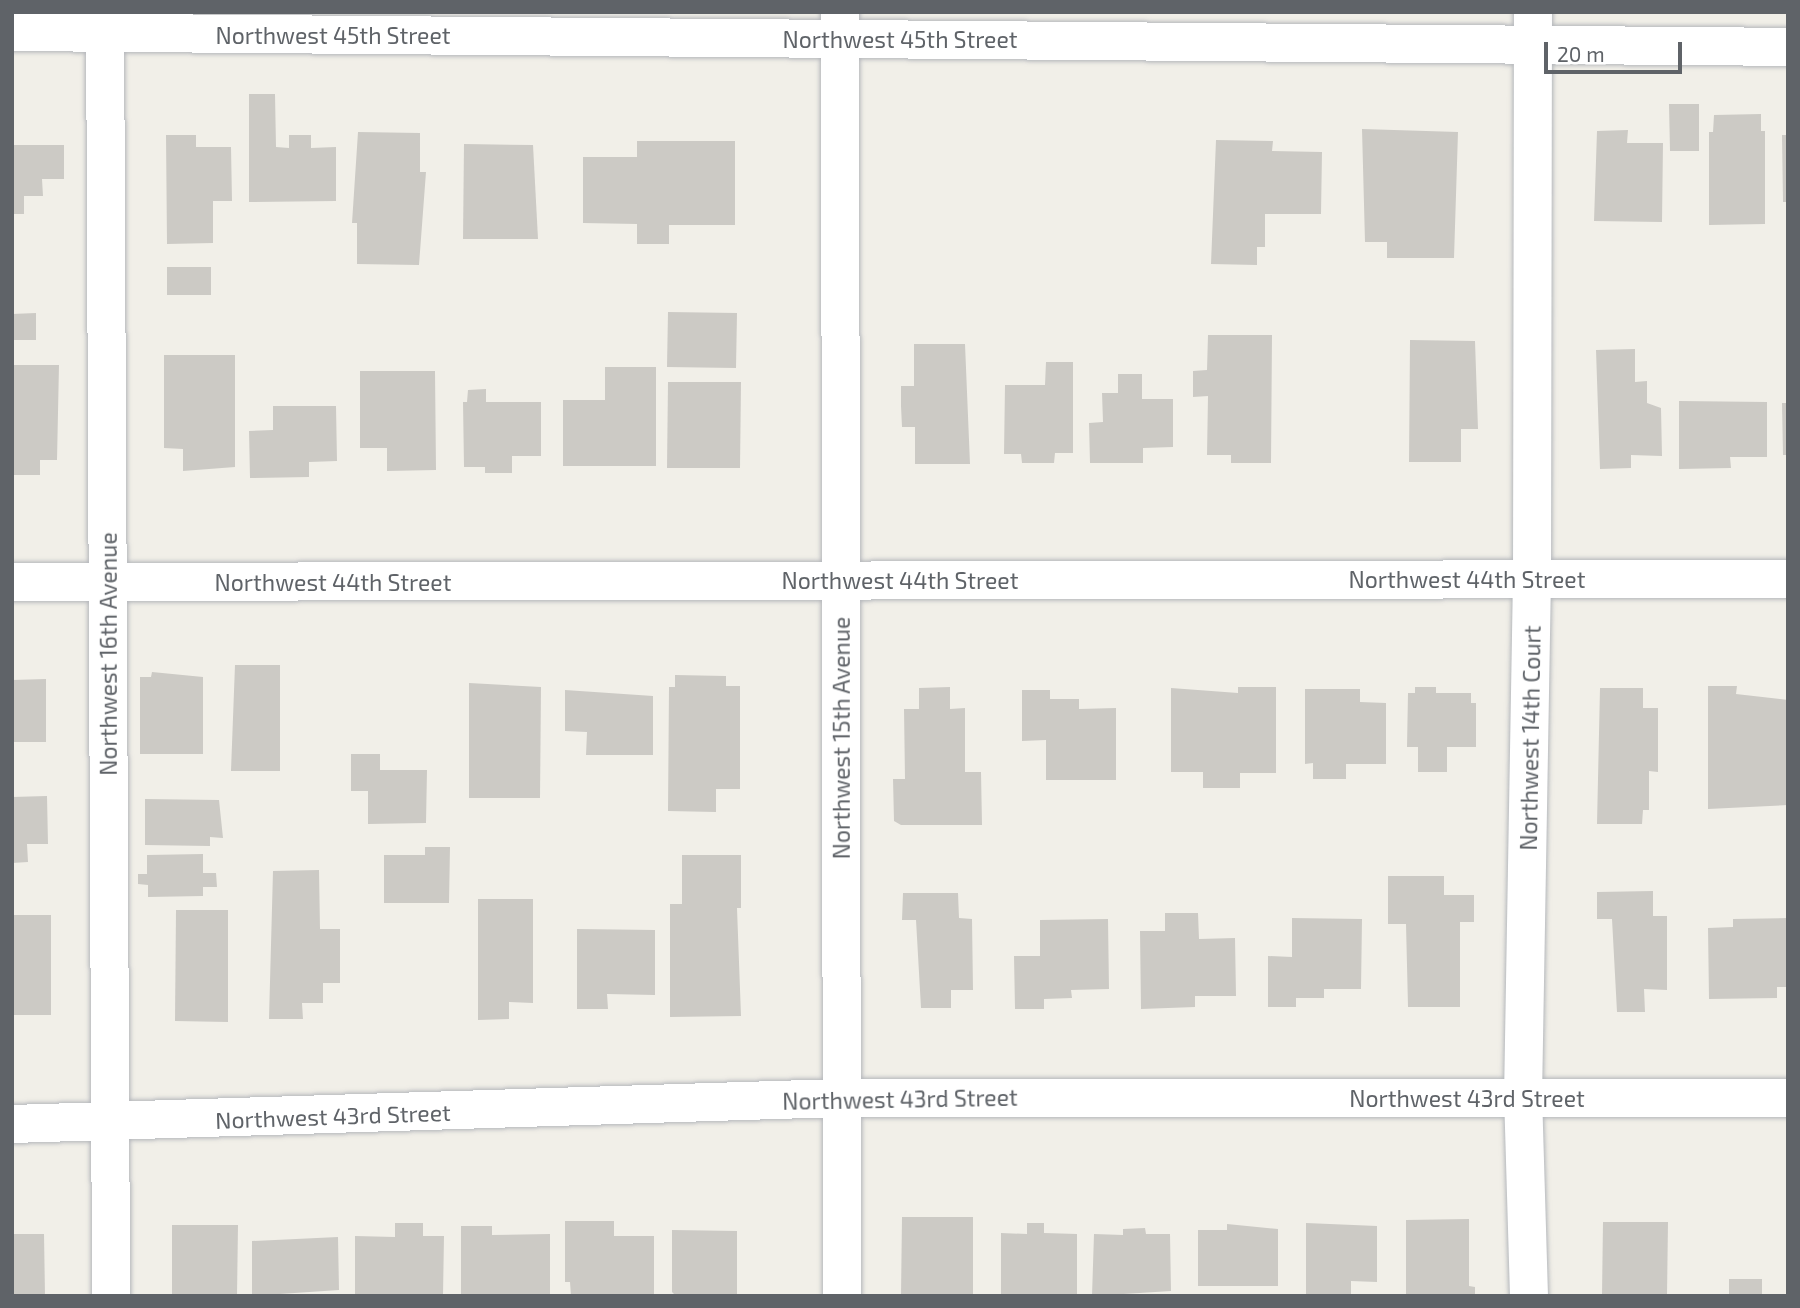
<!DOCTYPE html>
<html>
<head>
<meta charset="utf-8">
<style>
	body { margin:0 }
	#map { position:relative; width:1800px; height:1308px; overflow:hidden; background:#f1efe8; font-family:"Exo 2",sans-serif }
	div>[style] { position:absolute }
	.building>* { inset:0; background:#cccac5 }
	.roads { filter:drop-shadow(0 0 2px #b5b8bc) drop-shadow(0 0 2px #b5b8bc) }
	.street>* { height:38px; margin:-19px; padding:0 19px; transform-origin:19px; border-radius:19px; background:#fff }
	span { translate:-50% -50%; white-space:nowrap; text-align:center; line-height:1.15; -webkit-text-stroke:5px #fff; paint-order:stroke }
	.street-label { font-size:23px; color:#5f6368 }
	.frame { position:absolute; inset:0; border:14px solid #5f6368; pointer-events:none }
	.scale { position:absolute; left:1544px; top:42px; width:138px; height:32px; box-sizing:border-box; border:4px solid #5f6368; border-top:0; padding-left:9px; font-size:21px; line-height:24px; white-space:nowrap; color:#5f6368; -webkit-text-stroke:5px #fff; paint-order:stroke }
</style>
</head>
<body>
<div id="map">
	<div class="building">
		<div style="clip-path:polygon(249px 94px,275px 94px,276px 147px,289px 148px,289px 135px,311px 135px,311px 148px,336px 147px,336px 201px,249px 202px)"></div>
		<div style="clip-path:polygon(1669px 104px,1699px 104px,1699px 151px,1670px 151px)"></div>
		<div style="clip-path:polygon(1761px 114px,1761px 131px,1765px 131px,1765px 224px,1709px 225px,1709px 132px,1713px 132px,1714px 115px)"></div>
		<div style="clip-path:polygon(1362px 129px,1458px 132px,1454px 258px,1387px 258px,1387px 242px,1365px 242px)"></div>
		<div style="clip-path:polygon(1628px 130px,1627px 143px,1663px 143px,1662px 222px,1594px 221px,1597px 131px)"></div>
		<div style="clip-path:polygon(358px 132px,420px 133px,420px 172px,426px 172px,419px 265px,357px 264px,357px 223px,352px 223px)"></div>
		<div style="clip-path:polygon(166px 135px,196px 135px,196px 147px,231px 147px,232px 201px,213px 201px,213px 243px,167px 244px)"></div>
		<div style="clip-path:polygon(1782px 135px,1788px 135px,1788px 202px,1783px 202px)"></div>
		<div style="clip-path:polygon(1216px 140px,1273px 141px,1272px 151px,1322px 152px,1321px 214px,1265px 214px,1265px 247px,1257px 247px,1257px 265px,1211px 264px)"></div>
		<div style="clip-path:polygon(637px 141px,735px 141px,735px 225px,669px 225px,669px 244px,637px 244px,637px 224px,583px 223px,583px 157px,637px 157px)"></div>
		<div style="clip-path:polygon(464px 144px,533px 145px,538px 239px,463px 239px)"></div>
		<div style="clip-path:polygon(12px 145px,64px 145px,64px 179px,42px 179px,43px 196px,24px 196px,24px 214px,12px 214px)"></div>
		<div style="clip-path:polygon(167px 267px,211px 267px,211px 295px,167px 295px)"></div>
		<div style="clip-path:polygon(668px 312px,737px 313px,736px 368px,667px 367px)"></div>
		<div style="clip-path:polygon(36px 313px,36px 340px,12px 340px,12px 314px)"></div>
		<div style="clip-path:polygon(1208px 335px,1272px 335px,1271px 463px,1231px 463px,1231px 455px,1207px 455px,1208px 396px,1193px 397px,1193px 371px,1207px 370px)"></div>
		<div style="clip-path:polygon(1410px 340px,1475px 341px,1478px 429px,1461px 429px,1461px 462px,1409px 462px)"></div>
		<div style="clip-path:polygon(914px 344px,965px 344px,970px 464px,915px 464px,915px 427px,902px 427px,901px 406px,901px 386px,914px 386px)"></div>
		<div style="clip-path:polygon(1635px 349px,1635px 382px,1647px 381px,1647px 403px,1661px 408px,1662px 456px,1631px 455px,1631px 468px,1600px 469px,1596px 350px)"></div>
		<div style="clip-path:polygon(164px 355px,235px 355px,235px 467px,183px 471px,183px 449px,164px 448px)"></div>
		<div style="clip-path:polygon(1046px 362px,1073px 362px,1073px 453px,1055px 453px,1054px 463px,1022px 463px,1021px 454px,1004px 454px,1005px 385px,1045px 385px)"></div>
		<div style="clip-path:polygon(12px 365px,59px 365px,57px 460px,40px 460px,40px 475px,12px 475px)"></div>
		<div style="clip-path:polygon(605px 367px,656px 367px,656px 466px,563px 466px,563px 400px,605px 400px)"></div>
		<div style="clip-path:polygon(360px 371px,435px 371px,436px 470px,387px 471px,387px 448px,360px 448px)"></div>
		<div style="clip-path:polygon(1118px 374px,1142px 374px,1142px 399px,1173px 399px,1173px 447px,1143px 448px,1143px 463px,1090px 463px,1089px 423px,1103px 422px,1102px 393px,1118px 393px)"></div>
		<div style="clip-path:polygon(668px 382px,741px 382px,740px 468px,667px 468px)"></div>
		<div style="clip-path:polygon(486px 389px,486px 402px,541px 402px,541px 456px,512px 456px,512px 473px,485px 473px,485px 467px,464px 467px,463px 402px,467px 402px,468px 390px)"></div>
		<div style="clip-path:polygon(1679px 401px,1767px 402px,1767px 457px,1730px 457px,1731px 468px,1679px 469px)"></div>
		<div style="clip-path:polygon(1782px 403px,1788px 403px,1788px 455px,1783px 455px)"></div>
		<div style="clip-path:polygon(273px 406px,336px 406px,337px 461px,309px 462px,309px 477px,250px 478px,249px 431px,273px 430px)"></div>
		<div style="clip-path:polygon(235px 665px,280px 665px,280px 771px,231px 771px)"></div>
		<div style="clip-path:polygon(152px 672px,203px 677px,203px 754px,140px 754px,140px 677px,151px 677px)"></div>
		<div style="clip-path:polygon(675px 675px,726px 676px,726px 686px,740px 686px,740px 789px,716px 789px,716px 812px,668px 811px,669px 687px,675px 687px)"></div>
		<div style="clip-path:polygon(46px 679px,46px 742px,12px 742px,12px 680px)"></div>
		<div style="clip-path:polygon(469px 683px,541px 687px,540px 798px,469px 798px)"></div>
		<div style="clip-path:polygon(1708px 686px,1737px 686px,1736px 694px,1788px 700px,1788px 805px,1708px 809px)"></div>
		<div style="clip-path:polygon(950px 687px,950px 709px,965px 708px,965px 772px,981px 772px,982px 825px,901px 825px,894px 821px,893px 779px,905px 779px,904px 709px,919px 709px,919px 688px)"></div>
		<div style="clip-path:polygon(1238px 687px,1276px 687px,1276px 773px,1240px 773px,1240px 788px,1203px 788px,1203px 772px,1171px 772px,1171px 688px,1238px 693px)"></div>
		<div style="clip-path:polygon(1415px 687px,1436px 687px,1436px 693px,1471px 693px,1471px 703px,1476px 703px,1476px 747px,1447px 747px,1447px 772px,1418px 772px,1418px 747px,1407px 747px,1408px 693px,1415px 693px)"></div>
		<div style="clip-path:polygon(1600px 688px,1643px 688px,1643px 708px,1658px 708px,1658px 772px,1649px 771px,1649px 810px,1643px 810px,1642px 824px,1597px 824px)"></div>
		<div style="clip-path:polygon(1305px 689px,1360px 689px,1360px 702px,1386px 703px,1386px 764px,1346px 764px,1346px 779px,1313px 779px,1313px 763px,1305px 764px)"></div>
		<div style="clip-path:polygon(565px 690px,653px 696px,653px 755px,586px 755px,587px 732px,565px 731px)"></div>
		<div style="clip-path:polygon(1022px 690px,1050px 690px,1050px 699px,1079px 699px,1079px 709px,1116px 708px,1116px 780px,1046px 780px,1046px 740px,1022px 741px)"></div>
		<div style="clip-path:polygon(351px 754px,380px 754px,380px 770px,427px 770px,426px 823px,368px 824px,368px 791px,351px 791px)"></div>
		<div style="clip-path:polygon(47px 796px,48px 844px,27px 844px,28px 862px,12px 863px,12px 797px)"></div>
		<div style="clip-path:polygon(145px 799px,219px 800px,223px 838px,210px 837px,210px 846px,145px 845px)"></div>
		<div style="clip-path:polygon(425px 847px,450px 847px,449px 903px,384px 903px,384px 855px,425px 855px)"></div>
		<div style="clip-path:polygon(203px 854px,203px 873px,216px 873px,217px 887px,203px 887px,203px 896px,148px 897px,148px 885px,138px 884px,138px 874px,147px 874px,147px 855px)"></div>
		<div style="clip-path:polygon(682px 855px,741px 855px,741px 908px,737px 908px,741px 1016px,670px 1017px,670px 904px,682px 904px)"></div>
		<div style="clip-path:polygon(319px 870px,320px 929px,340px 929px,340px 983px,323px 983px,323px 1003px,302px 1003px,303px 1019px,269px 1019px,273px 871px)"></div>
		<div style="clip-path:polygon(1388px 876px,1444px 876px,1444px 895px,1474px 895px,1474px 922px,1460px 922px,1460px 1007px,1408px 1007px,1406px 924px,1388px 924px)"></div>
		<div style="clip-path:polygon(1653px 891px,1653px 916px,1667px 916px,1667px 990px,1644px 989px,1645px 1012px,1617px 1012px,1612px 919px,1597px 919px,1597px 892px)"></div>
		<div style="clip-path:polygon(903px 893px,958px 893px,959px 918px,972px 919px,973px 990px,951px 990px,951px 1008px,921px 1008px,916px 920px,902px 920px)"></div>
		<div style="clip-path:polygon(478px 899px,533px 899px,533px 1003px,509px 1002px,509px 1019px,478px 1020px)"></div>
		<div style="clip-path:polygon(176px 910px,228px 910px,228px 1022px,175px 1021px)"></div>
		<div style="clip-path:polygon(1165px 913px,1198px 913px,1199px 939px,1235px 938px,1236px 996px,1195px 996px,1195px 1007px,1141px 1009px,1140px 931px,1165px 931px)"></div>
		<div style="clip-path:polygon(12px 915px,51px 915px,51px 1015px,12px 1015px)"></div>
		<div style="clip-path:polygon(1292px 918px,1362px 919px,1361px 989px,1324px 989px,1324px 998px,1296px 998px,1296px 1007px,1268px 1007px,1268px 956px,1292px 957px)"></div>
		<div style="clip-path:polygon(1788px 918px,1788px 987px,1777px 987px,1777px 998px,1709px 999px,1708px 928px,1733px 927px,1733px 919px)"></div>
		<div style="clip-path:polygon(1108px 919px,1109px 989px,1071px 990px,1072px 998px,1044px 999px,1044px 1009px,1015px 1009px,1014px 956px,1040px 956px,1040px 920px)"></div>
		<div style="clip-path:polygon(577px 929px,655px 930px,655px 995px,607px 994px,608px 1009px,577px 1009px)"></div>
		<div style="clip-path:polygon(902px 1217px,973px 1217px,973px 1296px,901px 1296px)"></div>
		<div style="clip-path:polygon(1469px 1219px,1469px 1286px,1475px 1287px,1475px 1296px,1406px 1296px,1406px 1220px)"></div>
		<div style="clip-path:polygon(565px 1221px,614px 1221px,614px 1236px,654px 1236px,654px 1296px,571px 1296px,570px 1282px,565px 1282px)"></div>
		<div style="clip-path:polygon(1603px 1222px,1668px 1222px,1667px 1296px,1602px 1296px)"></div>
		<div style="clip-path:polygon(395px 1223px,423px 1223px,423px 1236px,444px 1236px,443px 1296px,355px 1296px,355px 1236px,395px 1237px)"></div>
		<div style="clip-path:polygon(1027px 1223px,1044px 1223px,1044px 1233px,1077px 1234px,1077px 1296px,1001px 1296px,1001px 1233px,1027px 1234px)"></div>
		<div style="clip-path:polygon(1306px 1223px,1377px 1226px,1377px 1282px,1351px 1281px,1351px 1296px,1306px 1296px)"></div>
		<div style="clip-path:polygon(1227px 1224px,1278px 1229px,1278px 1286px,1198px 1286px,1198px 1230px,1227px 1230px)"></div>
		<div style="clip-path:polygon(172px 1225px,238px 1225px,237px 1296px,172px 1296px)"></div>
		<div style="clip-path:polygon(461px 1226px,492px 1226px,492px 1235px,550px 1234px,550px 1296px,461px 1296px)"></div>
		<div style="clip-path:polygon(1145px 1228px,1146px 1234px,1170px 1234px,1171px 1291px,1092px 1296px,1094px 1234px,1123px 1235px,1123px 1229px)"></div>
		<div style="clip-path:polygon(672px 1230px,737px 1231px,737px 1294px,676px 1296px,672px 1292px)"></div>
		<div style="clip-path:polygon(12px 1234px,44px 1234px,45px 1296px,12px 1296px)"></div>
		<div style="clip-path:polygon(338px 1237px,339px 1290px,252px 1296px,252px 1241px)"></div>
		<div style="clip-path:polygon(1729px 1279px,1762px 1279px,1762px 1296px,1729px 1296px)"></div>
	</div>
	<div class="roads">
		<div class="street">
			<div style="left:105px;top:12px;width:1284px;rotate:89.73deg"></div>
			<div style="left:840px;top:13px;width:1283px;rotate:89.91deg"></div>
			<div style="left:12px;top:32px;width:1776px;rotate:0.48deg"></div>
			<div style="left:12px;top:582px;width:1776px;rotate:-0.1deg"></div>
			<div style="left:12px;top:1124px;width:829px;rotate:-1.8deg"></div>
			<div style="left:841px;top:1098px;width:947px"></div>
			<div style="left:1529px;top:1296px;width:198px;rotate:-91.7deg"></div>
			<div style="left:1523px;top:1098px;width:519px;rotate:-89.01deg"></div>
			<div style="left:1532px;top:579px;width:567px;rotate:-89.9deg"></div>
		</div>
	</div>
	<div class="street-label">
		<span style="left:333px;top:35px">Northwest 45th Street</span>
		<span style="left:900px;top:39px">Northwest 45th Street</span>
		<span style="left:1467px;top:579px">Northwest 44th Street</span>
		<span style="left:900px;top:580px">Northwest 44th Street</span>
		<span style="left:333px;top:582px">Northwest 44th Street</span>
		<span style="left:108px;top:654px;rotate:-90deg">Northwest 16th Avenue</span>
		<span style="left:841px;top:738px;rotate:-90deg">Northwest 15th Avenue</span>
		<span style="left:1530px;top:738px;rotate:-89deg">Northwest 14th Court</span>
		<span style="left:1467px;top:1098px">Northwest 43rd Street</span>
		<span style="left:900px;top:1099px;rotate:-1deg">Northwest 43rd Street</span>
		<span style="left:333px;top:1116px;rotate:-2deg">Northwest 43rd Street</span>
	</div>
	<div class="frame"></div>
	<div class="scale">20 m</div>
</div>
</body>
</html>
